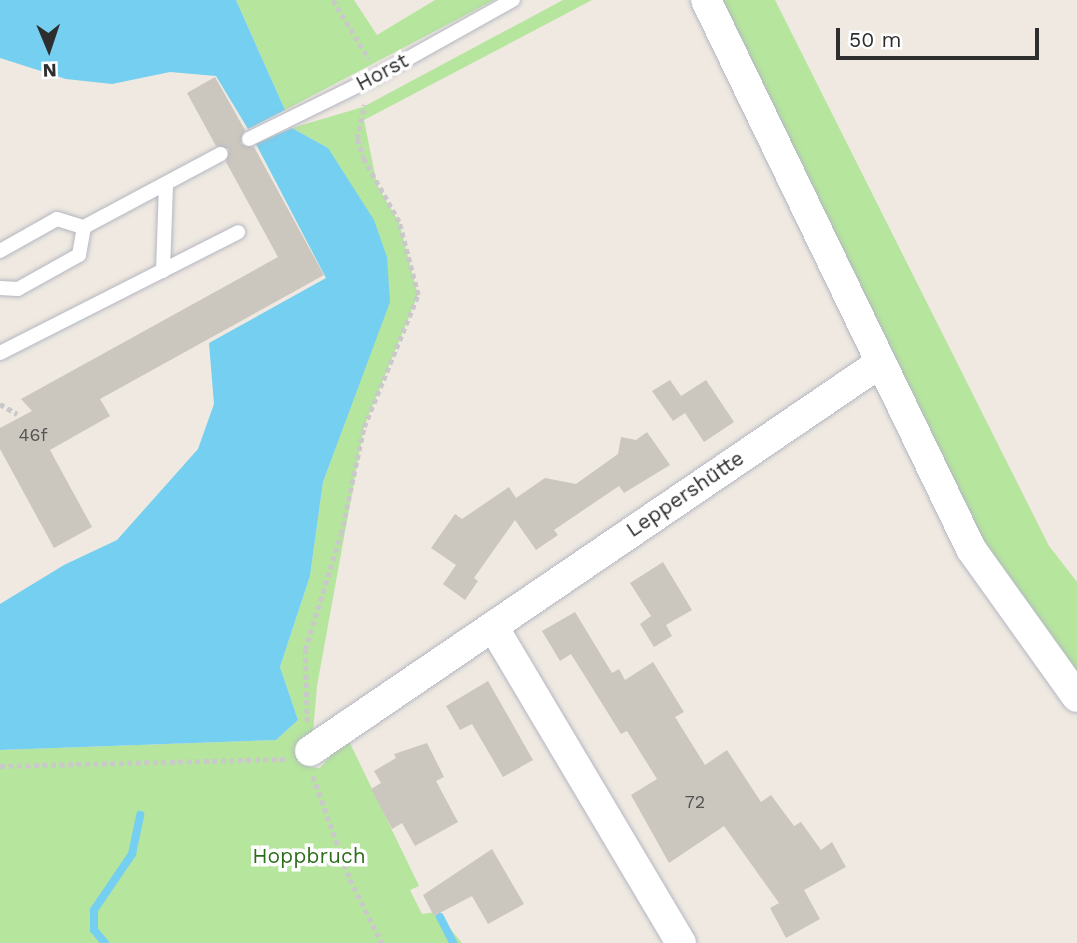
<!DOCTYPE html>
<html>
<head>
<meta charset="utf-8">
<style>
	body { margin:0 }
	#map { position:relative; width:1077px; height:943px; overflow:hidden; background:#efe9e1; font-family:"Work Sans",sans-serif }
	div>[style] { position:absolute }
	.green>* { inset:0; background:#b6e59e }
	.water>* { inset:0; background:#75cff0 }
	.stream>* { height:8px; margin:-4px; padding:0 4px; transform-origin:4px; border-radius:4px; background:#75cff0 }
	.building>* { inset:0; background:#cbc7bf }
	.path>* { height:4.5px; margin-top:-2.25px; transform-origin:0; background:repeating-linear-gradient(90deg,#c9c9c9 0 5px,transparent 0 8.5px) }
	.roads { filter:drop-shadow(0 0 2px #b4b7c1) drop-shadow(0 0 2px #b4b7c1) }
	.service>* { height:14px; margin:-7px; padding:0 7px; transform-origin:7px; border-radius:7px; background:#fff }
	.minor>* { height:30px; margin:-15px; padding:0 15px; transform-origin:15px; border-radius:15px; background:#fff }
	span { translate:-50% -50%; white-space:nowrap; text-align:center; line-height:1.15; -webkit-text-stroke:7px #fff; paint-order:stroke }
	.number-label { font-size:18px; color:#555452 }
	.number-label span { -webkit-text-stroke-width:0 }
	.street-label { font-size:21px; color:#2e2e2e }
	.park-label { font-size:21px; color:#2c6e1b }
	.north { position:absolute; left:14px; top:14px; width:70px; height:70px; -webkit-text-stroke:5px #fff; paint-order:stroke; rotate:178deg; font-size:19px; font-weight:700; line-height:28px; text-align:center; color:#2e2e2e }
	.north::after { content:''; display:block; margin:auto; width:24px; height:32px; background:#2e2e2e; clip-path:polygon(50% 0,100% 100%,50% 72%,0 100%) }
	.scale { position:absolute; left:836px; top:28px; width:203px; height:32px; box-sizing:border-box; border:4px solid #2e2e2e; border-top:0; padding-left:9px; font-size:21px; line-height:24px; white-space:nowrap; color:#2e2e2e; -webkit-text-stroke:5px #fff; paint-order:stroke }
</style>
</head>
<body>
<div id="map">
	<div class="green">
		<div style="clip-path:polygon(236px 0,354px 0,377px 35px,435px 0,494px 0,285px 110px)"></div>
		<div style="clip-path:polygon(563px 0,592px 0,364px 120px,377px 185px,399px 222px,418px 295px,364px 427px,317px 686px,310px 767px,320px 768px,347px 737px,419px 886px,410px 890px,422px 914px,436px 912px,462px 943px,0 943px,0 750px,276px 740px,298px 720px,280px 667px,310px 576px,323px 482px,369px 356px,328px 148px,292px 128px,363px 107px)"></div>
		<div style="clip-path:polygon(706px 0,775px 0,1049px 546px,1077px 582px,1077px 697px,971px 549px)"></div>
	</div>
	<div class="water">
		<div style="clip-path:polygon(0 0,236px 0,285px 110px,248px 129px,216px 76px,170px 72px,112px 84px,66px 79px,0 58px)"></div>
		<div style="clip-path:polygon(292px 128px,328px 148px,374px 220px,387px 257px,390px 302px,323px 482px,310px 576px,280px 667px,298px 720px,276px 740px,0 750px,0 604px,64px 565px,117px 540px,198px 449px,214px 404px,209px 343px,326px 278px,256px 144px)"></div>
	</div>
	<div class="stream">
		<div style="left:440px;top:917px;width:29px;rotate:63deg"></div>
		<div style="left:105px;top:943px;width:17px;rotate:-130deg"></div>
		<div style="left:94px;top:930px;width:20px;rotate:-90deg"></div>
		<div style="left:94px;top:910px;width:68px;rotate:-55.8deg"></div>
		<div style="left:132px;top:854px;width:40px;rotate:-78deg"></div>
	</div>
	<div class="building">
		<div style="clip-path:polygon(215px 77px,245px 130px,241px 144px,254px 147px,324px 275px,100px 399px,110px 416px,50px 450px,92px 527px,54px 548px,0 449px,0 428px,32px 411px,21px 399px,278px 257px,226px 162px,229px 149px,216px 146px,187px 93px)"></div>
		<div style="clip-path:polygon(670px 380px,681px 396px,706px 380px,734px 422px,704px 442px,685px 413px,673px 421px,652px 391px)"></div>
		<div style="clip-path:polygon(647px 432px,670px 465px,624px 493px,619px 486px,554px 530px,558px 535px,536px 550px,515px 520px,474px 578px,478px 581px,465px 600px,443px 584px,456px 565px,431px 548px,455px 514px,462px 519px,509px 487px,516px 498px,545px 478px,576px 484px,618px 454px,621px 437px,636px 440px)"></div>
		<div style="clip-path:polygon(663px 562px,692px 610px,666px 625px,672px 636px,654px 647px,640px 624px,651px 616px,630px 583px)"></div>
		<div style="clip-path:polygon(575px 612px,612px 673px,619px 669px,625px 680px,653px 662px,684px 712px,675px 717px,705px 765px,727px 750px,761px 802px,771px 795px,794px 826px,801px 822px,821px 850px,832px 842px,846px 867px,804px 890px,820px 919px,786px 938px,770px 908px,779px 903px,724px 826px,669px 863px,631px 795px,657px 779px,627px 731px,621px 734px,571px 654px,560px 661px,542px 631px)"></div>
		<div style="clip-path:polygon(488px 681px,533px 760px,503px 777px,472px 724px,460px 730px,446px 706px)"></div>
		<div style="clip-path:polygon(427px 743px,444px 777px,436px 781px,458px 822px,415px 846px,402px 823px,392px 829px,371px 789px,381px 783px,374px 771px,396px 758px,394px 754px)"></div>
		<div style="clip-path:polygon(492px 849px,524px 904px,488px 924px,472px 896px,434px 916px,423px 895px)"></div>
	</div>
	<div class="path">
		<div style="left:333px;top:0;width:69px;rotate:58.6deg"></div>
		<div style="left:0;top:404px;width:20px;rotate:30deg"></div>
		<div style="left:307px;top:722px;width:72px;rotate:-91.6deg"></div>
		<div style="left:305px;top:650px;width:121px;rotate:-72.8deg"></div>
		<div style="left:341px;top:534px;width:109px;rotate:-77.9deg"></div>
		<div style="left:364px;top:427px;width:143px;rotate:-67.8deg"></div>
		<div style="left:418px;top:295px;width:75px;rotate:-104.6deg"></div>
		<div style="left:399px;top:222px;width:71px;rotate:-119.4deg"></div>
		<div style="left:364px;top:160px;width:22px;rotate:-108deg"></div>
		<div style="left:357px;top:139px;width:35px;rotate:-78deg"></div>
		<div style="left:0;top:766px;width:286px;rotate:-1.4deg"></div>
		<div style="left:313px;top:776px;width:109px;rotate:70.2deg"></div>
		<div style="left:350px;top:879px;width:72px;rotate:63.4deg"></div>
	</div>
	<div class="roads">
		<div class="service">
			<div style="left:249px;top:139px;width:140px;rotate:-26.2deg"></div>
			<div style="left:375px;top:77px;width:158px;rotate:-29.2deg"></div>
			<div style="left:84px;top:227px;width:155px;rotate:-28.1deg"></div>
			<div style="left:0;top:251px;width:65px;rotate:-29.3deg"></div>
			<div style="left:57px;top:219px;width:28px;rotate:17deg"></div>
			<div style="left:163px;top:271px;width:86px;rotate:-88deg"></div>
			<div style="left:0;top:288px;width:18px;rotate:3deg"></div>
			<div style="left:18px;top:289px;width:70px;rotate:-29.1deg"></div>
			<div style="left:79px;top:255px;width:28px;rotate:-80deg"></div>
			<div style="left:0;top:353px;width:267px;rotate:-26.9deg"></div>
		</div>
		<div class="minor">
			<div style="left:706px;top:0;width:610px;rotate:64.23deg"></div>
			<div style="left:971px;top:549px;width:182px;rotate:54.4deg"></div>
			<div style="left:494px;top:628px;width:366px;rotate:59.3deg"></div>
			<div style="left:310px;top:751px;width:690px;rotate:-34.24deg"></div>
		</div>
	</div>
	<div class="number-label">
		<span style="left:33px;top:435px">46f</span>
		<span style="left:695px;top:802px">72</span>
	</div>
	<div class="street-label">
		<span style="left:382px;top:72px;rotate:-28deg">Horst</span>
		<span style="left:685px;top:494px;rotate:-34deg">Leppershütte</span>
	</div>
	<div class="park-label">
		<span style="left:309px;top:856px">Hoppbruch</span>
	</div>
	<div class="north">N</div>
	<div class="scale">50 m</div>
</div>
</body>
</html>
